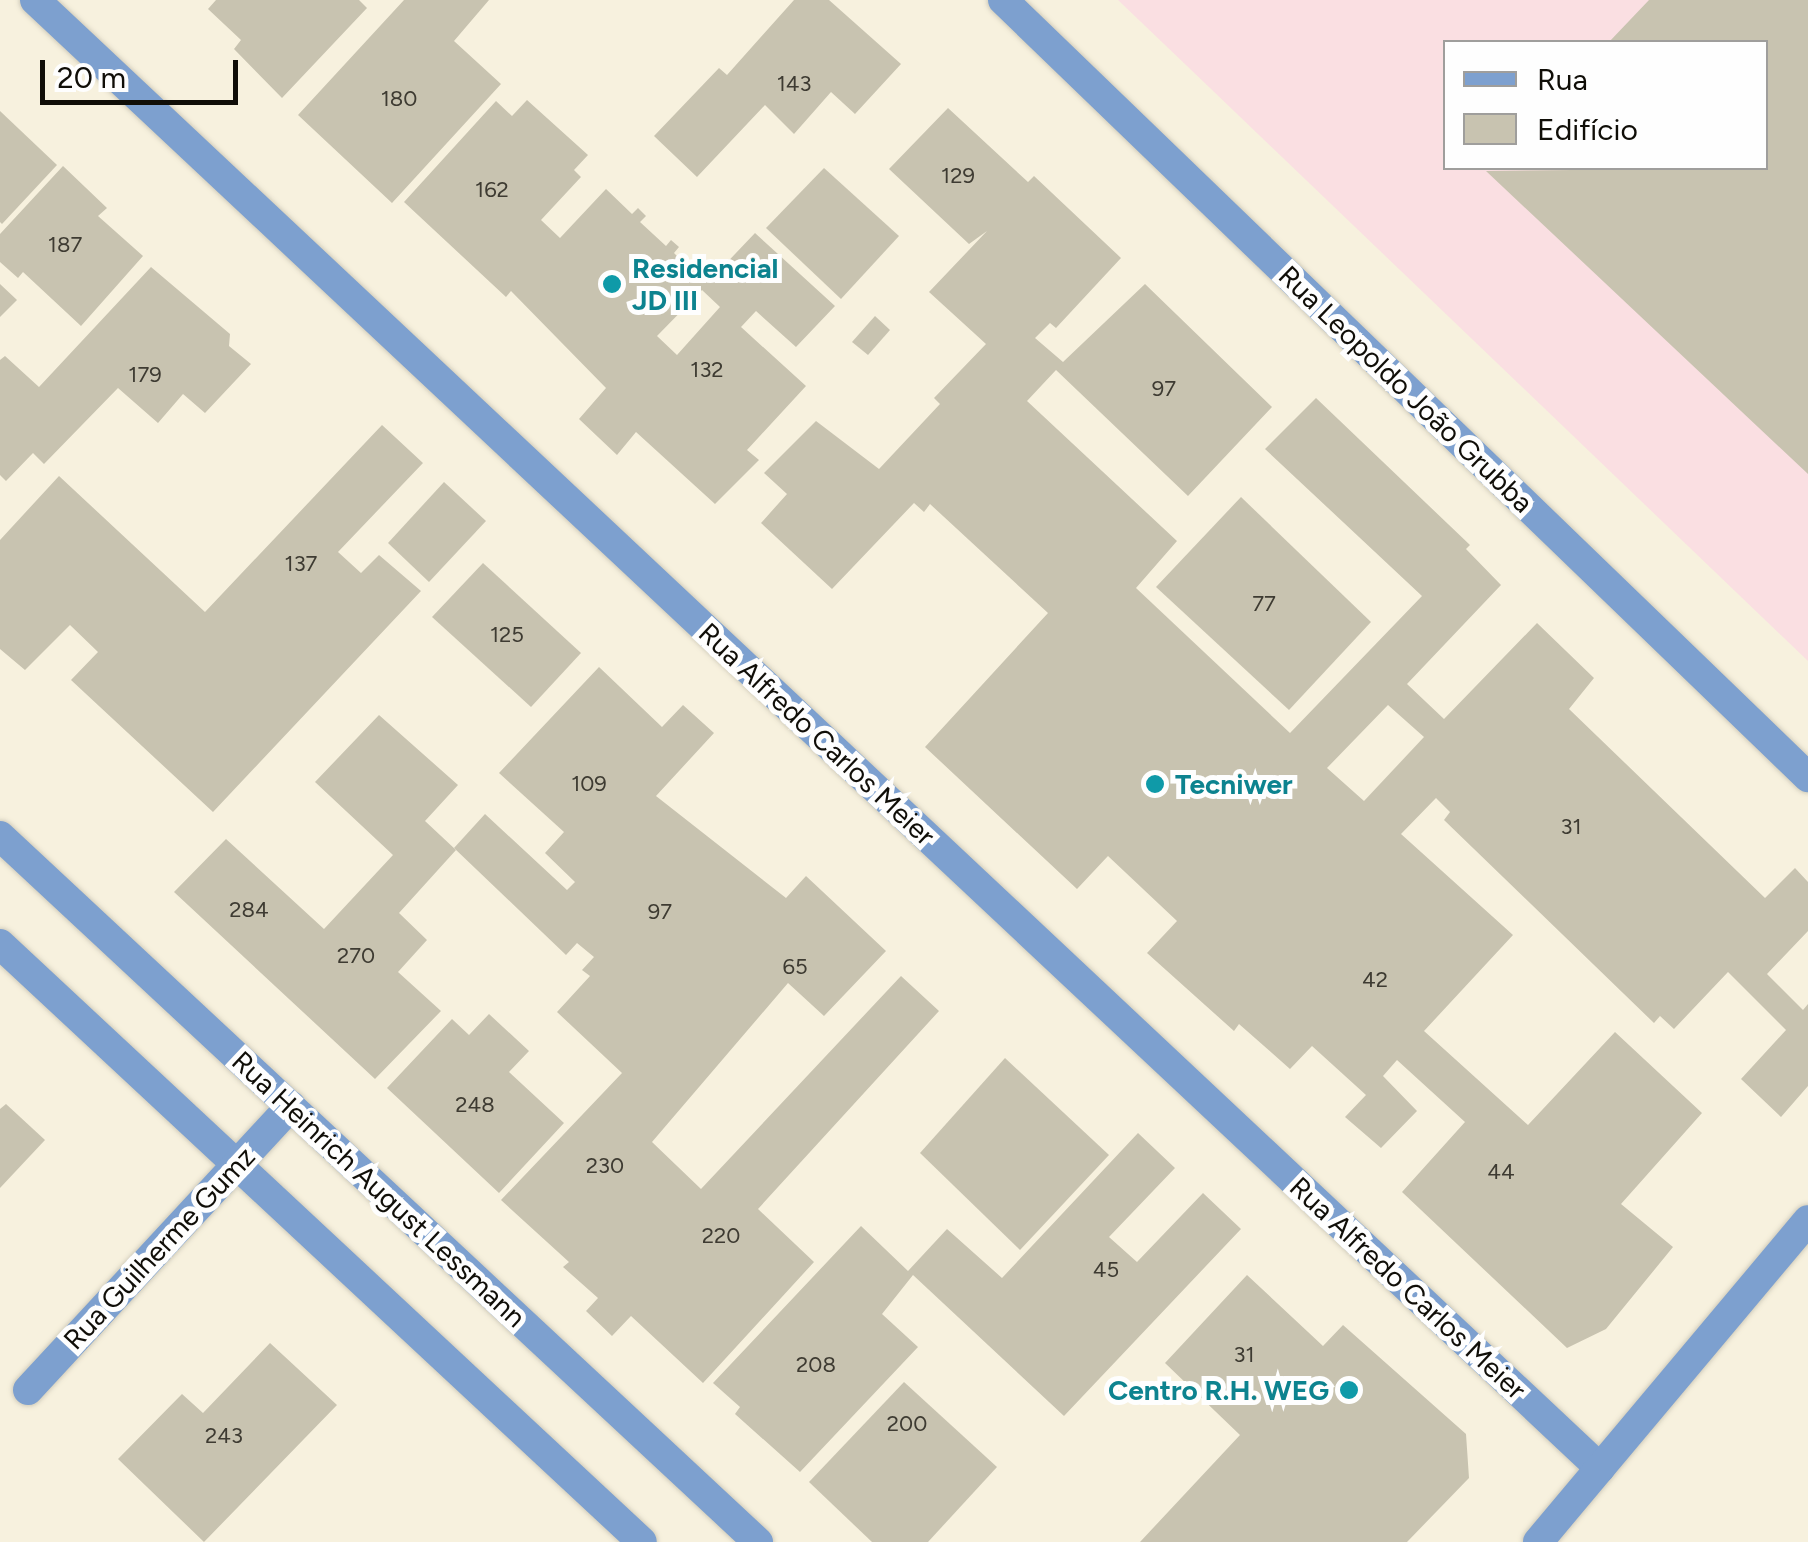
<!DOCTYPE html>
<html>
<head>
<meta charset="utf-8">
<style>
	body { margin:0 }
	#map { position:relative; width:1808px; height:1542px; overflow:hidden; background:#f7f1de; font-family:Figtree,sans-serif }
	div>[style] { position:absolute }
	.industrial>* { inset:0; background:#fadfe2 }
	.building>* { inset:0; background:#c8c3b0 }
	.roads { filter:drop-shadow(0 0 2px #d2cdbc) drop-shadow(0 0 2px #d2cdbc) }
	.street>* { height:30px; margin:-15px; padding:0 15px; transform-origin:15px; border-radius:15px; background:#7da0cf }
	.dots>* { width:28px; height:28px; translate:-50% -50%; box-sizing:border-box; border:5px solid #fefefe; border-radius:50% }
	span { translate:-50% -50%; white-space:nowrap; text-align:center; line-height:1.15; -webkit-text-stroke:10px #fefefe; paint-order:stroke }
	.number-label { font-size:22px; color:#3e3b32 }
	.number-label span { -webkit-text-stroke-width:0 }
	.culture-label { font-size:28px; color:#0d838f; font-weight:700 }
	.left { translate:0 -50%; text-align:left }
	.right { translate:-100% -50%; text-align:right }
	.street-label { font-size:28px; color:#100e08 }
	.legend { position:absolute; left:1443px; top:40px; width:325px; height:130px; box-sizing:border-box; background:#fefefe; border:2px solid #9f9e9c; margin:0; padding:12px 18px; list-style:none; font-size:30px; color:#100e08 }
	.legend li { display:flex; align-items:center; gap:20px; height:50px }
	.legend b { width:50px; border:2px solid #9f9e9c }
	.scale { position:absolute; left:40px; top:60px; width:198px; height:45px; box-sizing:border-box; border:5px solid #100e08; border-top:0; padding-left:12px; font-size:30px; line-height:35px; white-space:nowrap; color:#100e08; -webkit-text-stroke:8px #fefefe; paint-order:stroke }
</style>
</head>
<body>
<div id="map">
	<div class="industrial">
		<div style="clip-path:polygon(evenodd,1118px 0,1808px 0,1808px 661px,1210px 88px,1118px 0,1446px 42px,1766px 42px,1766px 168px,1446px 168px,1446px 42px)"></div>
	</div>
	<div class="building">
		<div style="clip-path:polygon(216px 0,359px 0,367px 8px,282px 98px,234px 49px,241px 40px,208px 9px)"></div>
		<div style="clip-path:polygon(404px 0,489px 0,454px 41px,501px 84px,392px 203px,298px 115px)"></div>
		<div style="clip-path:polygon(794px 0,829px 0,901px 64px,855px 114px,831px 92px,794px 134px,765px 105px,697px 177px,654px 136px,719px 68px,727px 75px)"></div>
		<div style="clip-path:polygon(1649px 0,1808px 0,1808px 474px,1486px 171px,1766px 168px,1766px 42px,1609px 42px)"></div>
		<div style="clip-path:polygon(evenodd,527px 100px,588px 155px,574px 170px,581px 177px,541px 220px,560px 238px,606px 189px,632px 214px,638px 208px,646px 216px,640px 222px,666px 246px,671px 240px,679px 247px,674px 253px,699px 278px,716px 274px,755px 233px,835px 306px,796px 347px,756px 311px,741px 327px,806px 386px,747px 450px,759px 460px,715px 504px,636px 432px,617px 455px,579px 419px,606px 388px,511px 291px,506px 297px,404px 202px,496px 101px,512px 116px,527px 100px,702px 290px,720px 307px,677px 355px,657px 336px,702px 290px)"></div>
		<div style="clip-path:polygon(evenodd,948px 108px,1028px 182px,1034px 176px,1121px 258px,1056px 328px,1050px 323px,1035px 338px,1063px 362px,1145px 284px,1272px 407px,1188px 496px,1056px 370px,1027px 401px,1177px 541px,1136px 588px,1290px 733px,1422px 596px,1265px 449px,1316px 398px,1470px 545px,1466px 549px,1501px 585px,1407px 684px,1444px 719px,1537px 623px,1594px 678px,1569px 709px,1765px 898px,1795px 868px,1808px 882px,1808px 931px,1767px 974px,1803px 1010px,1808px 1004px,1808px 1086px,1781px 1117px,1741px 1079px,1786px 1030px,1728px 972px,1674px 1029px,1660px 1016px,1654px 1023px,1444px 820px,1450px 812px,1436px 798px,1401px 834px,1513px 935px,1424px 1031px,1528px 1125px,1615px 1032px,1702px 1113px,1621px 1204px,1673px 1247px,1606px 1329px,1567px 1348px,1402px 1192px,1465px 1122px,1397px 1060px,1383px 1076px,1417px 1111px,1381px 1148px,1345px 1117px,1366px 1095px,1312px 1046px,1290px 1069px,1239px 1024px,1234px 1031px,1147px 953px,1177px 921px,1108px 856px,1077px 889px,925px 747px,1048px 613px,930px 504px,924px 512px,914px 503px,832px 589px,761px 523px,787px 494px,764px 473px,816px 421px,879px 469px,940px 404px,934px 398px,986px 344px,929px 292px,987px 231px,969px 244px,889px 169px,948px 108px,1388px 705px,1424px 737px,1364px 801px,1327px 768px,1388px 705px)"></div>
		<div style="clip-path:polygon(0 111px,57px 165px,2px 224px,0 222px)"></div>
		<div style="clip-path:polygon(63px 166px,107px 208px,98px 216px,143px 256px,81px 326px,23px 272px,18px 278px,0 262px,0 234px)"></div>
		<div style="clip-path:polygon(824px 168px,899px 236px,841px 299px,766px 228px)"></div>
		<div style="clip-path:polygon(151px 267px,230px 334px,229px 346px,251px 364px,205px 413px,183px 394px,158px 423px,118px 388px,44px 464px,33px 453px,6px 481px,0 475px,0 360px,5px 356px,39px 387px)"></div>
		<div style="clip-path:polygon(0 284px,17px 300px,0 317px)"></div>
		<div style="clip-path:polygon(875px 316px,890px 330px,868px 355px,852px 342px)"></div>
		<div style="clip-path:polygon(382px 425px,423px 463px,338px 552px,361px 573px,379px 555px,421px 591px,213px 812px,71px 680px,98px 652px,70px 625px,25px 670px,0 649px,0 540px,59px 476px,205px 612px)"></div>
		<div style="clip-path:polygon(444px 482px,486px 521px,429px 582px,388px 543px)"></div>
		<div style="clip-path:polygon(1241px 497px,1371px 622px,1289px 710px,1156px 587px)"></div>
		<div style="clip-path:polygon(483px 563px,581px 653px,531px 707px,432px 617px)"></div>
		<div style="clip-path:polygon(599px 667px,662px 727px,683px 705px,714px 733px,656px 796px,786px 898px,806px 876px,886px 951px,824px 1016px,788px 983px,652px 1142px,701px 1189px,901px 976px,939px 1011px,758px 1209px,814px 1262px,703px 1383px,631px 1316px,612px 1336px,586px 1311px,598px 1298px,563px 1267px,569px 1262px,501px 1200px,622px 1073px,557px 1012px,590px 976px,582px 970px,594px 957px,577px 943px,566px 955px,454px 848px,485px 814px,567px 890px,575px 882px,545px 853px,564px 832px,499px 773px)"></div>
		<div style="clip-path:polygon(379px 715px,458px 785px,425px 821px,456px 850px,399px 913px,427px 940px,398px 972px,441px 1011px,375px 1079px,174px 892px,226px 839px,324px 929px,393px 855px,315px 782px)"></div>
		<div style="clip-path:polygon(489px 1014px,529px 1051px,509px 1072px,564px 1123px,499px 1193px,387px 1088px,452px 1019px,469px 1035px)"></div>
		<div style="clip-path:polygon(1005px 1058px,1109px 1155px,1020px 1250px,920px 1153px)"></div>
		<div style="clip-path:polygon(6px 1104px,45px 1140px,0 1188px,0 1109px)"></div>
		<div style="clip-path:polygon(1138px 1133px,1175px 1168px,1109px 1237px,1137px 1262px,1203px 1193px,1241px 1229px,1064px 1416px,913px 1275px,882px 1314px,918px 1347px,800px 1472px,735px 1414px,740px 1407px,713px 1383px,861px 1226px,908px 1271px,947px 1229px,1002px 1278px)"></div>
		<div style="clip-path:polygon(1247px 1275px,1323px 1346px,1343px 1325px,1466px 1434px,1469px 1478px,1407px 1542px,1140px 1542px,1240px 1435px,1165px 1363px)"></div>
		<div style="clip-path:polygon(270px 1343px,337px 1405px,204px 1542px,118px 1459px,182px 1394px,203px 1413px)"></div>
		<div style="clip-path:polygon(904px 1382px,997px 1467px,928px 1542px,872px 1542px,809px 1482px)"></div>
	</div>
	<div class="roads">
		<div class="street">
			<div style="left:35px;top:0;width:2146px;rotate:43.17deg"></div>
			<div style="left:1003px;top:0;width:1119px;rotate:43.99deg"></div>
			<div style="left:0;top:836px;width:1036px;rotate:42.97deg"></div>
			<div style="left:0;top:944px;width:877px;rotate:42.97deg"></div>
			<div style="left:28px;top:1390px;width:387px;rotate:-47.2deg"></div>
			<div style="left:1538px;top:1542px;width:420px;rotate:-50deg"></div>
		</div>
	</div>
	<div class="dots">
		<div style="left:612px;top:284px;background:#0f9aa8"></div>
		<div style="left:1155px;top:784px;background:#0f9aa8"></div>
		<div style="left:1349px;top:1390px;background:#0f9aa8"></div>
	</div>
	<div class="number-label">
		<span style="left:794px;top:84px">143</span>
		<span style="left:399px;top:99px">180</span>
		<span style="left:958px;top:176px">129</span>
		<span style="left:492px;top:190px">162</span>
		<span style="left:65px;top:245px">187</span>
		<span style="left:707px;top:370px">132</span>
		<span style="left:145px;top:375px">179</span>
		<span style="left:1164px;top:389px">97</span>
		<span style="left:301px;top:564px">137</span>
		<span style="left:1264px;top:604px">77</span>
		<span style="left:507px;top:635px">125</span>
		<span style="left:589px;top:784px">109</span>
		<span style="left:1571px;top:827px">31</span>
		<span style="left:249px;top:910px">284</span>
		<span style="left:660px;top:912px">97</span>
		<span style="left:356px;top:956px">270</span>
		<span style="left:795px;top:967px">65</span>
		<span style="left:1375px;top:980px">42</span>
		<span style="left:475px;top:1105px">248</span>
		<span style="left:605px;top:1166px">230</span>
		<span style="left:1501px;top:1172px">44</span>
		<span style="left:721px;top:1236px">220</span>
		<span style="left:1106px;top:1270px">45</span>
		<span style="left:1244px;top:1355px">31</span>
		<span style="left:816px;top:1365px">208</span>
		<span style="left:907px;top:1424px">200</span>
		<span style="left:224px;top:1436px">243</span>
	</div>
	<div class="culture-label">
		<span class="left" style="left:632px;top:284px">Residencial<br>JD III</span>
		<span class="left" style="left:1175px;top:784px">Tecniwer</span>
		<span class="right" style="left:1329px;top:1390px">Centro R.H. WEG</span>
	</div>
	<div class="street-label">
		<span style="left:1406px;top:389px;rotate:44deg">Rua Leopoldo João Grubba</span>
		<span style="left:817px;top:734px;rotate:43deg">Rua Alfredo Carlos Meier</span>
		<span style="left:379px;top:1189px;rotate:43deg">Rua Heinrich August Lessmann</span>
		<span style="left:159px;top:1248px;rotate:-47deg">Rua Guilherme Gumz</span>
		<span style="left:1408px;top:1288px;rotate:43deg">Rua Alfredo Carlos Meier</span>
	</div>
	<ul class="legend">
	<li><b style="height:12px;background:#7da0cf"></b>Rua</li>
	<li><b style="height:28px;background:#c8c3b0"></b>Edifício</li>
	</ul>
	<div class="scale">20 m</div>
</div>
</body>
</html>
